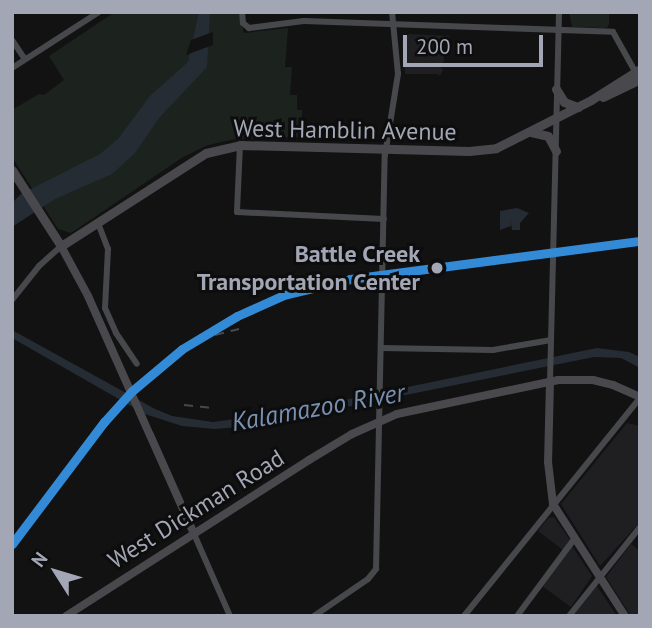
<!DOCTYPE html>
<html>
<head>
<meta charset="utf-8">
<style>
	body { margin:0 }
	#map { position:relative; width:652px; height:628px; overflow:hidden; background:#121213; font-family:"PT Sans",sans-serif }
	div>[style] { position:absolute }
	.built>* { inset:0; background:#1f1f21 }
	.green>* { inset:0; background:#1c231e }
	.water>* { inset:0; background:#262c34 }
	.pier>* { inset:0; background:#121213 }
	.minor>* { height:6px; margin:-3px; padding:0 3px; transform-origin:3px; border-radius:3px; background:#47484b }
	.major>* { height:8px; margin:-4px; padding:0 4px; transform-origin:4px; border-radius:4px; background:#49494d }
	.highway>* { height:9px; margin:-4.5px; padding:0 4.5px; transform-origin:4.5px; border-radius:4.5px; background:#49494d }
	.rail>* { height:2px; margin-top:-1px; transform-origin:0; background:repeating-linear-gradient(90deg,#48484c 0 9px,transparent 0 16px) }
	.major-bridge>* { height:8px; margin:-4px; padding:0 4px; transform-origin:4px; border-radius:4px; background:#49494d }
	.rail-1>* { height:9px; margin:-4.5px; padding:0 4.5px; transform-origin:4.5px; border-radius:4.5px; background:#338bd7 }
	.dots>* { width:19px; height:19px; translate:-50% -50%; box-sizing:border-box; border:4px solid #0d0d0e; border-radius:50% }
	span { translate:-50% -50%; white-space:nowrap; text-align:center; line-height:1.15; -webkit-text-stroke:6px #0d0d0e; paint-order:stroke }
	.street-label { font-size:24px; color:#a3a6b4 }
	.stop-label { font-size:24px; color:#a3a6b4; font-weight:700 }
	.right { translate:-100% -50%; text-align:right }
	.water-label { font-size:26px; color:#7990b1; font-style:italic }
	.frame { position:absolute; inset:0; border:14px solid #a3a6b4; pointer-events:none }
	.north { position:absolute; left:21px; top:537px; width:70px; height:70px; -webkit-text-stroke:5px #0d0d0e; paint-order:stroke; rotate:307deg; font-size:19px; font-weight:700; line-height:28px; text-align:center; color:#a3a6b4 }
	.north::after { content:''; display:block; margin:auto; width:24px; height:32px; background:#a3a6b4; clip-path:polygon(50% 0,100% 100%,50% 72%,0 100%) }
	.scale { position:absolute; left:403px; top:35px; width:140px; height:32px; box-sizing:border-box; border:4px solid #a3a6b4; border-top:0; padding-left:9px; font-size:21px; line-height:24px; white-space:nowrap; color:#a3a6b4; -webkit-text-stroke:5px #0d0d0e; paint-order:stroke }
</style>
</head>
<body>
<div id="map">
	<div class="built">
		<div style="clip-path:polygon(409px 34px,450px 36px,443px 43px,444px 61px,440px 66px,443px 70px,440px 76px,437px 74px,405px 74px,402px 41px)"></div>
		<div style="clip-path:polygon(627px 423px,640px 426px,640px 522px,600px 566px,561px 504px)"></div>
		<div style="clip-path:polygon(554px 517px,570px 540px,563px 550px,538px 531px,548px 518px)"></div>
		<div style="clip-path:polygon(631px 544px,640px 551px,640px 616px,631px 616px,606px 577px)"></div>
		<div style="clip-path:polygon(572px 546px,592px 576px,571px 607px,542px 586px)"></div>
		<div style="clip-path:polygon(597px 586px,617px 616px,572px 616px,594px 587px)"></div>
	</div>
	<div class="green">
		<div style="clip-path:polygon(115px 12px,238px 12px,244px 33px,288px 28px,285px 67px,292px 67px,290px 95px,297px 95px,297px 110px,302px 110px,302px 137px,235px 139px,208px 145px,183px 157px,71px 233px,58px 229px,12px 157px,12px 110px,39px 94px,44px 95px,64px 80px,49px 56px)"></div>
		<div style="clip-path:polygon(569px 12px,609px 12px,609px 24px,607px 28px,572px 27px)"></div>
	</div>
	<div class="water">
		<div style="clip-path:polygon(199px 12px,210px 12px,207px 67px,159px 118px,135px 153px,112px 174px,55px 199px,12px 227px,12px 203px,21px 194px,100px 154px,118px 139px,150px 96px,188px 62px)"></div>
		<div style="clip-path:polygon(517px 208px,529px 213px,520px 223px,520px 230px,512px 230px,510px 217px,511px 226px,500px 230px,500px 211px)"></div>
		<div style="clip-path:polygon(12px 330px,155px 409px,172px 416px,213px 422px,281px 413px,597px 348px,629px 352px,640px 357px,640px 368px,621px 358px,594px 357px,251px 426px,215px 429px,182px 426px,145px 414px,12px 338px)"></div>
	</div>
	<div class="pier">
		<div style="clip-path:polygon(213px 32px,213px 45px,186px 55px,191px 40px)"></div>
	</div>
	<div class="minor">
		<div style="left:242px;top:12px;width:11px;rotate:85deg"></div>
		<div style="left:243px;top:23px;width:8px;rotate:40deg"></div>
		<div style="left:249px;top:28px;width:55px;rotate:-7.3deg"></div>
		<div style="left:304px;top:21px;width:309px;rotate:2deg"></div>
		<div style="left:613px;top:32px;width:49px;rotate:60.8deg"></div>
		<div style="left:12px;top:40px;width:23px;rotate:56deg"></div>
		<div style="left:12px;top:68px;width:103px;rotate:-32.8deg"></div>
		<div style="left:240px;top:145px;width:67px;rotate:92.6deg"></div>
		<div style="left:237px;top:212px;width:147px;rotate:2.7deg"></div>
		<div style="left:98px;top:223px;width:28px;rotate:69deg"></div>
		<div style="left:108px;top:249px;width:59px;rotate:92.9deg"></div>
		<div style="left:105px;top:308px;width:27px;rotate:66deg"></div>
		<div style="left:116px;top:333px;width:37px;rotate:56deg"></div>
		<div style="left:12px;top:300px;width:43px;rotate:-51.5deg"></div>
		<div style="left:39px;top:266px;width:30px;rotate:-42deg"></div>
		<div style="left:381px;top:348px;width:112px;rotate:1deg"></div>
		<div style="left:493px;top:350px;width:59px;rotate:-9.8deg"></div>
		<div style="left:550px;top:382px;width:370px;rotate:-88.6deg"></div>
		<div style="left:194px;top:534px;width:90px;rotate:66.3deg"></div>
		<div style="left:314px;top:616px;width:65px;rotate:-34.4deg"></div>
		<div style="left:368px;top:579px;width:13px;rotate:-51deg"></div>
		<div style="left:376px;top:569px;width:414px;rotate:-88.8deg"></div>
		<div style="left:385px;top:155px;width:82px;rotate:-80.9deg"></div>
		<div style="left:398px;top:74px;width:62px;rotate:-95.5deg"></div>
		<div style="left:464px;top:616px;width:280px;rotate:-51.1deg"></div>
		<div style="left:517px;top:616px;width:97px;rotate:-53.4deg"></div>
		<div style="left:569px;top:616px;width:114px;rotate:-51.4deg"></div>
	</div>
	<div class="major">
		<div style="left:61px;top:246px;width:57px;rotate:61.6deg"></div>
		<div style="left:550px;top:382px;width:80px;rotate:91.4deg"></div>
		<div style="left:548px;top:462px;width:42px;rotate:83.2deg"></div>
		<div style="left:553px;top:504px;width:133px;rotate:57.3deg"></div>
		<div style="left:150px;top:435px;width:108px;rotate:66deg"></div>
		<div style="left:66px;top:616px;width:289px;rotate:-32.7deg"></div>
		<div style="left:309px;top:460px;width:50px;rotate:-31.2deg"></div>
		<div style="left:352px;top:434px;width:49px;rotate:-24deg"></div>
		<div style="left:397px;top:414px;width:165px;rotate:-11.9deg"></div>
		<div style="left:558px;top:380px;width:35px"></div>
		<div style="left:593px;top:380px;width:21px;rotate:14deg"></div>
		<div style="left:613px;top:385px;width:30px;rotate:24deg"></div>
	</div>
	<div class="highway">
		<div style="left:556px;top:89px;width:15px;rotate:58deg"></div>
		<div style="left:564px;top:102px;width:15px;rotate:20deg"></div>
		<div style="left:603px;top:97px;width:41px;rotate:-25.9deg"></div>
		<div style="left:531px;top:132px;width:17px;rotate:13deg"></div>
		<div style="left:548px;top:136px;width:17px;rotate:62deg"></div>
		<div style="left:12px;top:170px;width:90px;rotate:57.2deg"></div>
		<div style="left:61px;top:246px;width:172px;rotate:-32.7deg"></div>
		<div style="left:206px;top:153px;width:35px;rotate:-13deg"></div>
		<div style="left:240px;top:145px;width:229px;rotate:1.5deg"></div>
		<div style="left:469px;top:151px;width:27px;rotate:-6deg"></div>
		<div style="left:496px;top:148px;width:106px;rotate:-26.8deg"></div>
		<div style="left:591px;top:100px;width:58px;rotate:-32.3deg"></div>
	</div>
	<div class="rail">
		<div style="left:215px;top:335px;width:32px;rotate:-14deg"></div>
		<div style="left:184px;top:405px;width:29px;rotate:6deg"></div>
		<div style="left:12px;top:544px;width:153px;rotate:-53deg"></div>
		<div style="left:104px;top:422px;width:42px;rotate:-47.9deg"></div>
		<div style="left:132px;top:391px;width:65px;rotate:-40deg"></div>
		<div style="left:182px;top:349px;width:64px;rotate:-31deg"></div>
		<div style="left:237px;top:316px;width:51px;rotate:-24.1deg"></div>
		<div style="left:284px;top:295px;width:68px;rotate:-13.6deg"></div>
		<div style="left:350px;top:279px;width:292px;rotate:-7.5deg"></div>
	</div>
	<div class="major-bridge">
		<div style="left:88px;top:296px;width:152px;rotate:66deg"></div>
	</div>
	<div class="rail-1">
		<div style="left:12px;top:544px;width:153px;rotate:-53deg"></div>
		<div style="left:104px;top:422px;width:42px;rotate:-47.9deg"></div>
		<div style="left:132px;top:391px;width:65px;rotate:-40deg"></div>
		<div style="left:182px;top:349px;width:64px;rotate:-31deg"></div>
		<div style="left:237px;top:316px;width:51px;rotate:-24.1deg"></div>
		<div style="left:284px;top:295px;width:68px;rotate:-13.6deg"></div>
		<div style="left:350px;top:279px;width:292px;rotate:-7.5deg"></div>
	</div>
	<div class="dots">
		<div style="left:437px;top:268px;background:#a3a6b4"></div>
	</div>
	<div class="street-label">
		<span style="left:345px;top:130px;rotate:1deg">West Hamblin Avenue</span>
		<span style="left:196px;top:509px;rotate:-32deg">West Dickman Road</span>
	</div>
	<div class="stop-label">
		<span class="right" style="left:420px;top:268px">Battle Creek<br>Transportation Center</span>
	</div>
	<div class="water-label">
		<span style="left:318px;top:407px;rotate:-10deg">Kalamazoo River</span>
	</div>
	<div class="frame"></div>
	<div class="north">N</div>
	<div class="scale">200 m</div>
</div>
</body>
</html>
